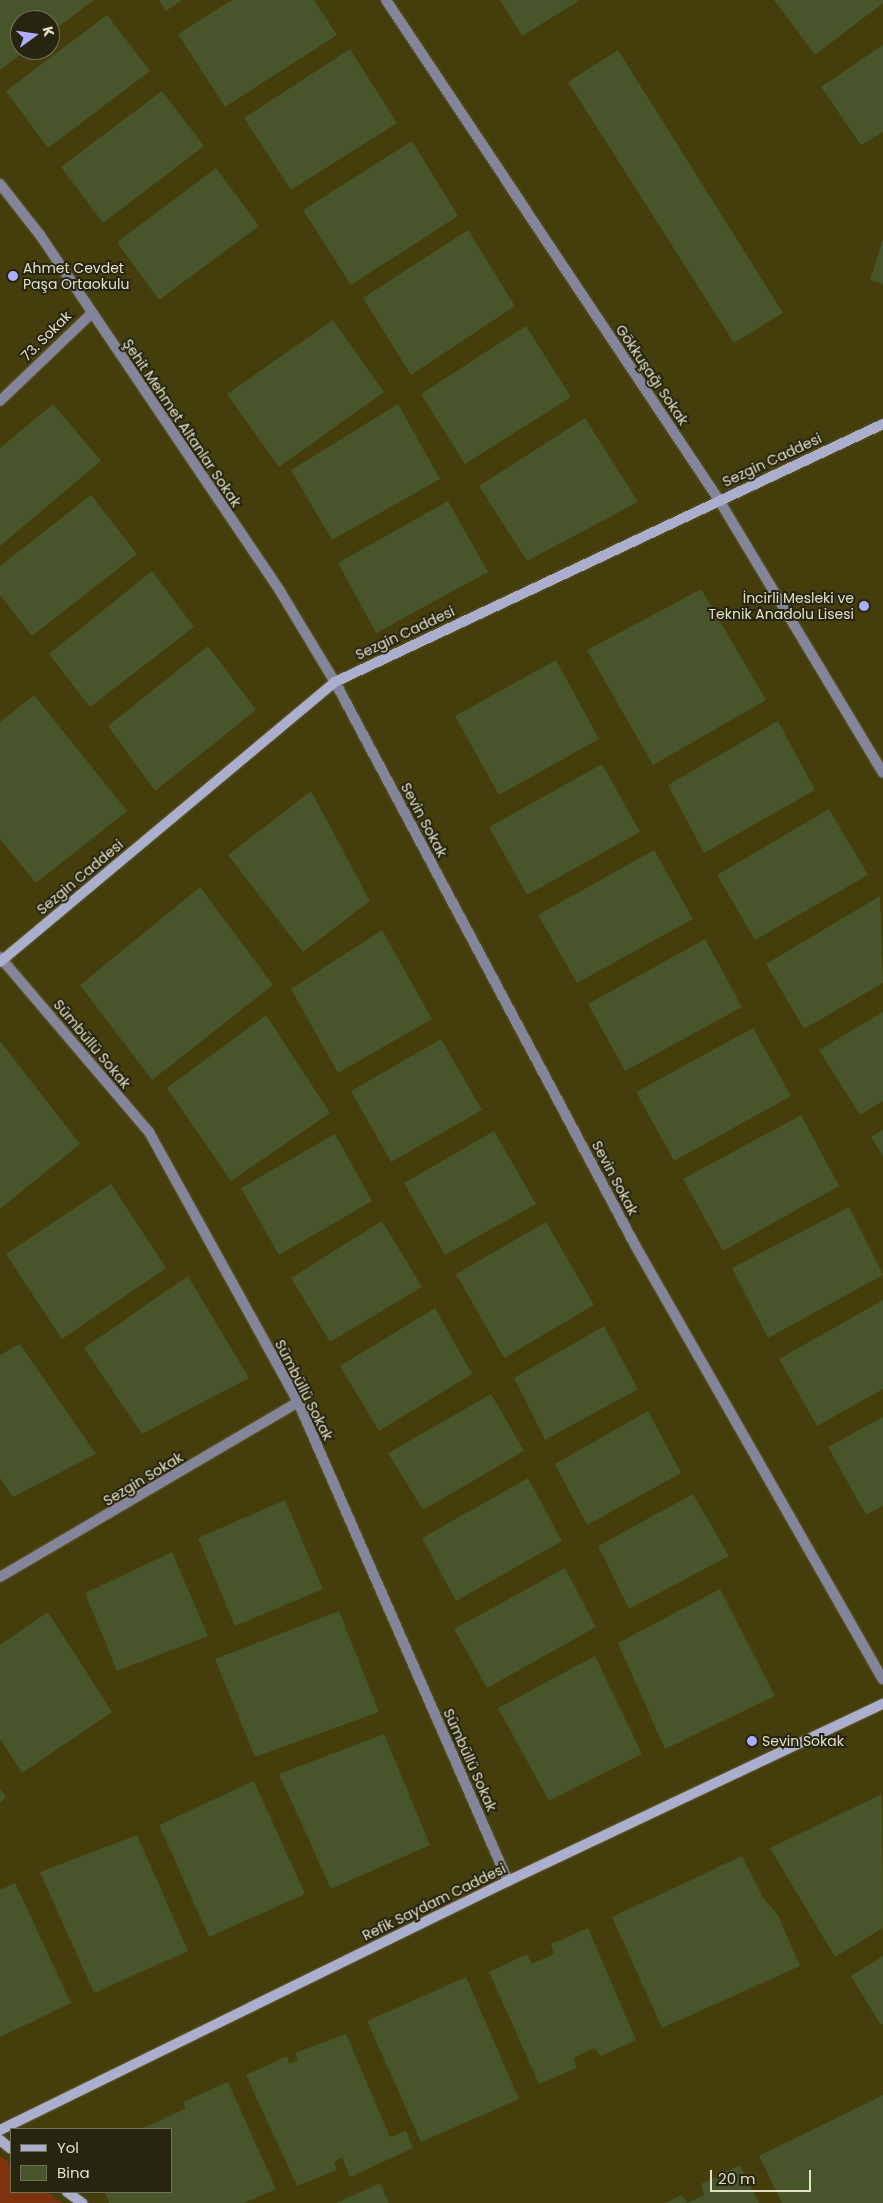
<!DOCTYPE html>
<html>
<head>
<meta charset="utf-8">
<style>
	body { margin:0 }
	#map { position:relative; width:883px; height:2203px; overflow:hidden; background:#433e0c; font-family:Poppins,sans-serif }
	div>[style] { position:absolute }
	.green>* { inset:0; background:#7c320d }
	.building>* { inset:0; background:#48552a }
	.roads { filter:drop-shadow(0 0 1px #605b2e) drop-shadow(0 0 1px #605b2e) }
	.street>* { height:10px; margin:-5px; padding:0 5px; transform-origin:5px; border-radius:5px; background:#84859a }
	.secondary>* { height:10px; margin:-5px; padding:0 5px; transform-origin:5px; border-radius:5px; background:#acaece }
	.dots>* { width:14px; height:14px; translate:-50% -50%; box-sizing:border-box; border:2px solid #272510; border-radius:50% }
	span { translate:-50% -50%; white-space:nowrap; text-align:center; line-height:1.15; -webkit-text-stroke:4px #272510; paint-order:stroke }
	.poi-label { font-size:14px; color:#e2e0c7 }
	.left { translate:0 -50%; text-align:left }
	.right { translate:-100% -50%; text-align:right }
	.street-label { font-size:14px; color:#e2e0c7 }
	.legend { position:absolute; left:10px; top:2128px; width:162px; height:65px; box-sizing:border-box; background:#272510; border:1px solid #727059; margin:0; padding:6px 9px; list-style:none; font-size:15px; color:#e2e0c7 }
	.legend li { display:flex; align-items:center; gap:10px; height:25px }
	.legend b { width:25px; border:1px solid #727059 }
	.north { position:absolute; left:10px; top:10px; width:50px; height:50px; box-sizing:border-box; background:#272510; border:1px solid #727059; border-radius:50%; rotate:76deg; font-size:14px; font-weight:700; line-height:20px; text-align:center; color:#e2e0c7 }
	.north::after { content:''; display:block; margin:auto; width:18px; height:22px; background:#adaefb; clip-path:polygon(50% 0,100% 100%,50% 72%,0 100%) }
	.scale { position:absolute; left:710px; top:2170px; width:101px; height:22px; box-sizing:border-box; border:2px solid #e2e0c7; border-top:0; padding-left:6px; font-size:15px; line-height:18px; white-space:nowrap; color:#e2e0c7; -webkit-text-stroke:4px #272510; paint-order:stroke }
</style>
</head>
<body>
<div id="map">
	<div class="green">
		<div style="clip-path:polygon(0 2156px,11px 2164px,11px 2192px,47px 2192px,62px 2203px,0 2203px)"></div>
	</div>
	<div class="building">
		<div style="clip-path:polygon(0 0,94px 0,50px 33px,50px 20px,20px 20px,20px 50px,27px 50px,0 70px)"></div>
		<div style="clip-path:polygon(159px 0,182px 0,166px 11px)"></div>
		<div style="clip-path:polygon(232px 0,314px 0,337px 35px,225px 107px,178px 34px)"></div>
		<div style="clip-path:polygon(500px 0,580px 0,522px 36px)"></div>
		<div style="clip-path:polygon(774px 0,883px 0,883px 3px,815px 55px)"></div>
		<div style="clip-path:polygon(107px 15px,150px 71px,48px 148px,6px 91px)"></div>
		<div style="clip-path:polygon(883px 45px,883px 132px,861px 145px,821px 87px)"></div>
		<div style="clip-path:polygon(350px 49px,397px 123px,291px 190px,244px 118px)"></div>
		<div style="clip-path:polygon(618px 50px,783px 313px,734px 343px,568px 82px)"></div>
		<div style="clip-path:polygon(162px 91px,204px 146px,103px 223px,61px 167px)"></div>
		<div style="clip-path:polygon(412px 141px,458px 216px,351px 285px,303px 210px)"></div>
		<div style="clip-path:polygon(216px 168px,259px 226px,159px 300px,117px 242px)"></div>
		<div style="clip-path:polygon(468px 230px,515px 306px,411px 375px,363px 298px)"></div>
		<div style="clip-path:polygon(883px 240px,883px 284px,870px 280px)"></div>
		<div style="clip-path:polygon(333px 320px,384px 392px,279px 467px,227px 394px)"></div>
		<div style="clip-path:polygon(526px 326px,571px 397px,465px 464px,421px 394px)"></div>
		<div style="clip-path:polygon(53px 404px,101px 461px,0 546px,0 448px)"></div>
		<div style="clip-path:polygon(398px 404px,440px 479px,332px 540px,291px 470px)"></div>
		<div style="clip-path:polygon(585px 418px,638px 502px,527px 561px,479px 486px)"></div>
		<div style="clip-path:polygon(91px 495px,137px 554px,32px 636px,0 595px,0 566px)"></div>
		<div style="clip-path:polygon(448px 501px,488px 572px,376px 633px,338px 563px)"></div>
		<div style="clip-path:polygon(152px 571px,194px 627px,90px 707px,49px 654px)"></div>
		<div style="clip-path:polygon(701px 589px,766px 700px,653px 765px,587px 650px)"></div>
		<div style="clip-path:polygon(208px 646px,256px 710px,155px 791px,108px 726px)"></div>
		<div style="clip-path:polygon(556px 660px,599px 739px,499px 795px,455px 716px)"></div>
		<div style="clip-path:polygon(34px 695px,127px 811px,36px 883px,0 839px,0 722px)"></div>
		<div style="clip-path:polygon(778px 721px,815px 790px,704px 853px,668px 785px)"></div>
		<div style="clip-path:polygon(602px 764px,640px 832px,527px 895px,489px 827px)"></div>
		<div style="clip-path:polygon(311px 791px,370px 901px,303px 952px,228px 855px)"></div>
		<div style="clip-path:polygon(829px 809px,868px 875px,755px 940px,717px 875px)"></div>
		<div style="clip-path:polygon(654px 850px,693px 919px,577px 983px,538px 915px)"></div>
		<div style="clip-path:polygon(200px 887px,273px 985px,152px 1080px,80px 985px)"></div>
		<div style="clip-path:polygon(880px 896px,883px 983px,804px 1029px,766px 964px)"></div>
		<div style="clip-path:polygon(382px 930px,432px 1019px,338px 1073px,291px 989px)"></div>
		<div style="clip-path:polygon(705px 939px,742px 1007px,625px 1071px,588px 1004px)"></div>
		<div style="clip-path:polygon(883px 1012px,883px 1101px,860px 1115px,819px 1050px)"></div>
		<div style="clip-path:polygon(266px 1015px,330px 1113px,231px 1181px,167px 1088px)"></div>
		<div style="clip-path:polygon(753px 1028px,791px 1096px,674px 1161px,636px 1092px)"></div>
		<div style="clip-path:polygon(441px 1039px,482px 1110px,391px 1162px,351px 1091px)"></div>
		<div style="clip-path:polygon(0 1041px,80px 1144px,0 1209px)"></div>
		<div style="clip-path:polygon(801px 1115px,839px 1186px,723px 1251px,683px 1179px)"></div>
		<div style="clip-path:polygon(883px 1130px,883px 1156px,871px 1137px)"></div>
		<div style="clip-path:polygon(494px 1131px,536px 1204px,445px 1255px,404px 1183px)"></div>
		<div style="clip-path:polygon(335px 1134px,372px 1201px,279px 1255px,241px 1188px)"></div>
		<div style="clip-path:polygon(111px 1184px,166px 1268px,62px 1339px,6px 1254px)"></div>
		<div style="clip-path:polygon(849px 1207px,883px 1275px,768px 1338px,732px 1268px)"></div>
		<div style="clip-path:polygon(382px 1221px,422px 1287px,330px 1342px,291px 1278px)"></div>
		<div style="clip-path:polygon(546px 1222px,594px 1305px,504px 1358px,456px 1274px)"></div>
		<div style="clip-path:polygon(188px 1276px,249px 1378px,142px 1434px,84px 1348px)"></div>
		<div style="clip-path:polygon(883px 1300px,883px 1389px,817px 1426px,779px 1359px)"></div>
		<div style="clip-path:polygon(435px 1308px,472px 1374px,379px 1431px,340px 1366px)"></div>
		<div style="clip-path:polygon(604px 1326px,638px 1389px,545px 1440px,514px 1378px)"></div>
		<div style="clip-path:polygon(20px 1344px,96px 1454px,13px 1497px,0 1478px,0 1355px)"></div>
		<div style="clip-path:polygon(491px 1394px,524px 1451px,423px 1510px,388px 1453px)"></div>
		<div style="clip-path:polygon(648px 1411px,681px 1473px,587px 1525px,555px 1464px)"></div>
		<div style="clip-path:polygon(883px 1417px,883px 1506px,866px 1515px,828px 1447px)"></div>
		<div style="clip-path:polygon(528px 1478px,562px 1541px,456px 1601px,422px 1538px)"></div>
		<div style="clip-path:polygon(693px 1494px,729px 1556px,629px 1609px,598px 1546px)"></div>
		<div style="clip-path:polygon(285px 1500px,323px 1589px,235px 1626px,198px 1538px)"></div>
		<div style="clip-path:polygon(172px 1552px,208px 1636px,117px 1671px,85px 1593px)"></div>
		<div style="clip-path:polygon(565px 1568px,596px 1627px,487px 1688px,454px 1629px)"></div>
		<div style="clip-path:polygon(720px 1589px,775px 1696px,665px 1749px,618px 1643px)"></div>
		<div style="clip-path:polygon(339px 1611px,379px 1712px,255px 1757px,215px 1659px)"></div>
		<div style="clip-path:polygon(48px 1612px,112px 1712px,22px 1773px,0 1739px,0 1645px)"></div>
		<div style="clip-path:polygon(595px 1656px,642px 1754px,549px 1801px,498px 1708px)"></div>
		<div style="clip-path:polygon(384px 1734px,430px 1845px,331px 1889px,279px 1774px)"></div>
		<div style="clip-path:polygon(254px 1781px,305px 1894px,209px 1937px,159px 1825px)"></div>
		<div style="clip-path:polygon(0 1788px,6px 1797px,0 1803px)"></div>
		<div style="clip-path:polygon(882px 1794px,883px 1928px,835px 1957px,770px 1848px)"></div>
		<div style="clip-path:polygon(137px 1835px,188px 1951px,94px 1993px,40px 1872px)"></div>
		<div style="clip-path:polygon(742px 1856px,764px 1899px,778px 1915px,800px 1966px,662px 2028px,612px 1917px)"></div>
		<div style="clip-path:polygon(15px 1883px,71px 2003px,0 2037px,0 1890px)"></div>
		<div style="clip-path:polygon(588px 1928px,636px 2040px,601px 2056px,594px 2048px,573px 2058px,577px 2068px,539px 2084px,489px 1972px,527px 1954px,532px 1964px,554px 1954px,551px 1944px)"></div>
		<div style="clip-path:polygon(883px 1956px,883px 2024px,880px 2024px,851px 1976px)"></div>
		<div style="clip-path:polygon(466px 1977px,519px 2099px,421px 2142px,367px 2021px)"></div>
		<div style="clip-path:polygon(346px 2034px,390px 2137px,406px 2131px,413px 2148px,350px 2177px,342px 2157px,334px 2162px,337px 2170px,297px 2186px,246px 2075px,287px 2056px,289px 2064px,298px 2060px,295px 2053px)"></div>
		<div style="clip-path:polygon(228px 2082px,276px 2189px,244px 2203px,109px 2203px,105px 2192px,171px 2192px,171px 2129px,141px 2129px,186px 2108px,183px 2102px)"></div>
		<div style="clip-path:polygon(883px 2095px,883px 2203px,782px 2203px,759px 2156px)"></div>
		<div style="clip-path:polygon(740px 2165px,759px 2203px,687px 2203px,704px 2195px,701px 2184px)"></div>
		<div style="clip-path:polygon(380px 2183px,389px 2203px,336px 2203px)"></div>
		<div style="clip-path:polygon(682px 2195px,687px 2203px,665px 2203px)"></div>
	</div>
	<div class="roads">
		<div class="street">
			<div style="left:386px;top:0;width:601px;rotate:56.34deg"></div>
			<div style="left:719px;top:500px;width:318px;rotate:59deg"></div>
			<div style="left:0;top:184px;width:65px;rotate:51.9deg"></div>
			<div style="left:40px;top:235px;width:429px;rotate:56deg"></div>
			<div style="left:280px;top:591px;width:106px;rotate:58.9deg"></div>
			<div style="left:335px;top:682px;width:638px;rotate:61.95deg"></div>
			<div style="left:635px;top:1245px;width:500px;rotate:60.3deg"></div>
			<div style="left:0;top:401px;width:126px;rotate:-43.7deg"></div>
			<div style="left:0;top:957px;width:230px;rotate:49.6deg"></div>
			<div style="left:149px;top:1132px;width:308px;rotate:61.1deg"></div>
			<div style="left:298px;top:1402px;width:523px;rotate:66.33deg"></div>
			<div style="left:0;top:1577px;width:346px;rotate:-30.4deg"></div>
		</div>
		<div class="secondary">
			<div style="left:0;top:962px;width:437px;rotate:-39.9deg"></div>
			<div style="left:335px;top:682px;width:606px;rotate:-25.21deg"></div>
			<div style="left:0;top:2130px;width:566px;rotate:-26.11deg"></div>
			<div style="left:508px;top:1881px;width:415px;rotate:-25.3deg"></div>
			<div style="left:0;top:2140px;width:14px;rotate:39deg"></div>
			<div style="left:67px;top:2192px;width:19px;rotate:36deg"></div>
		</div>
	</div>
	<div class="dots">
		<div style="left:13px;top:276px;background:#adaefb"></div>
		<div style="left:864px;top:606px;background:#adaefb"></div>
		<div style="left:752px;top:1741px;background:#adaefb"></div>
	</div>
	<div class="poi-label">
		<span class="left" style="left:23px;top:276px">Ahmet Cevdet<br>Paşa Ortaokulu</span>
		<span class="right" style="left:854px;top:606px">İncirli Mesleki ve<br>Teknik Anadolu Lisesi</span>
		<span class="left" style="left:762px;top:1741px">Sevin Sokak</span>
	</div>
	<div class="street-label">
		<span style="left:46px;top:336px;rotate:-45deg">73. Sokak</span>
		<span style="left:652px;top:375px;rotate:56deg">Gökkuşağı Sokak</span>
		<span style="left:182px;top:423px;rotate:56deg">Şehit Mehmet Altanlar Sokak</span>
		<span style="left:772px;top:460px;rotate:-25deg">Sezgin Caddesi</span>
		<span style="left:405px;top:633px;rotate:-25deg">Sezgin Caddesi</span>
		<span style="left:424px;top:820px;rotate:62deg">Sevin Sokak</span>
		<span style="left:80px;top:877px;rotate:-40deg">Sezgin Caddesi</span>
		<span style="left:92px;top:1044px;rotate:50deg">Sümbüllü Sokak</span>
		<span style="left:615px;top:1178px;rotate:62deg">Sevin Sokak</span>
		<span style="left:304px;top:1390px;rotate:63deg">Sümbüllü Sokak</span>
		<span style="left:143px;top:1479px;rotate:-31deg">Sezgin Sokak</span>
		<span style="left:470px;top:1760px;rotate:66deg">Sümbüllü Sokak</span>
		<span style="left:434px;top:1902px;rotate:-26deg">Refik Saydam Caddesi</span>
	</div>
	<ul class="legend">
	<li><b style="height:6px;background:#acaece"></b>Yol</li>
	<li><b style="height:14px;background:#48552a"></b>Bina</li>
	</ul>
	<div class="north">K</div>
	<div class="scale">20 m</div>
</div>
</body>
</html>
